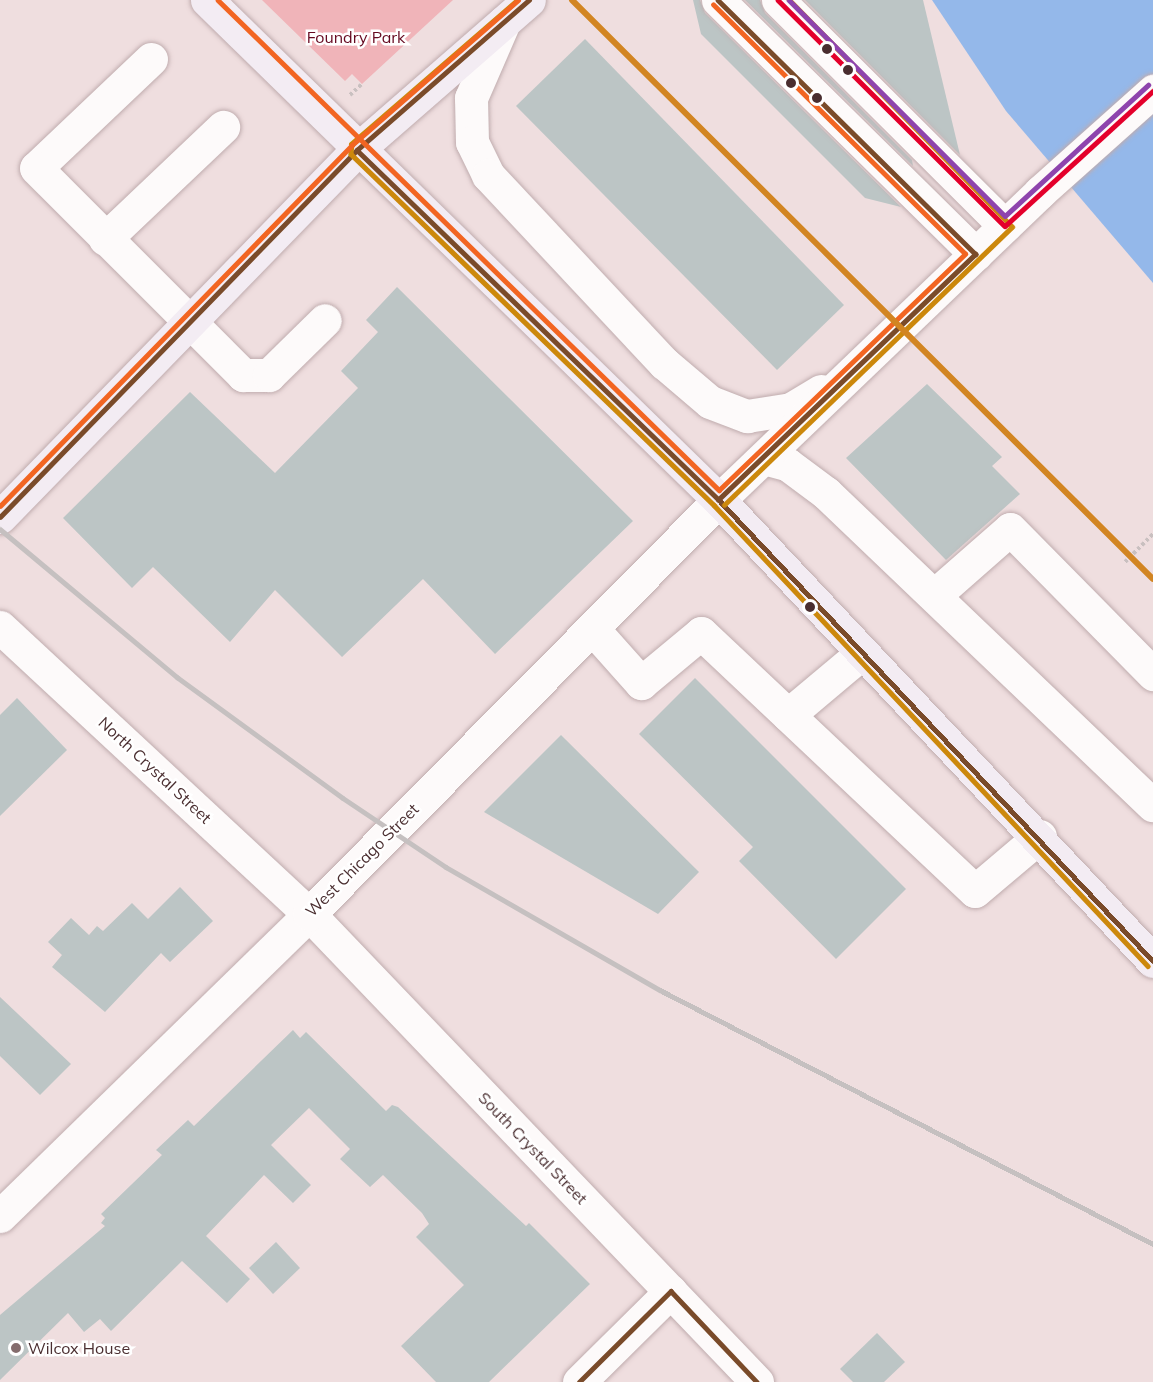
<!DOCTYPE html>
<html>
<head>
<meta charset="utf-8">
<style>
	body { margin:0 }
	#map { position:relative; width:1153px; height:1382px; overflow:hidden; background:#efdedf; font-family:Mulish,sans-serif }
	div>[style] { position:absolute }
	.green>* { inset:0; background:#f0b4b9 }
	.water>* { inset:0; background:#94b8ea }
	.building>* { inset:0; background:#bcc5c5 }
	.path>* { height:4px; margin-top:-2px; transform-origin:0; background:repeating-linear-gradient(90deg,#c9c0c0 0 3px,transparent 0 6px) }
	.roads { filter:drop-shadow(0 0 2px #c0acae) drop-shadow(0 0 2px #c0acae) }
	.minor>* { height:33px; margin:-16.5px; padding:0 16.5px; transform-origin:16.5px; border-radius:16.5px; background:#fdfafa }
	.major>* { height:33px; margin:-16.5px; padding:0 16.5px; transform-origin:16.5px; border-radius:16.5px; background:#f3ecf3 }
	.rail>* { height:4.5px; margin:-2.25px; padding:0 2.25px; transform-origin:2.25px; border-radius:2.25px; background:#c5c0c0 }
	.bus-1>* { height:4.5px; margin:-2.25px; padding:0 2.25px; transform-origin:2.25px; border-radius:2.25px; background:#7a4b2a }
	.bus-2>* { height:4.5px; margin:-2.25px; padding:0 2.25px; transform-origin:2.25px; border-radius:2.25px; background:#cc880c }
	.bus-3>* { height:4.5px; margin:-2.25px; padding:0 2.25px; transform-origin:2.25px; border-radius:2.25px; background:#f26522 }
	.bus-4>* { height:4.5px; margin:-2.25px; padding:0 2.25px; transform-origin:2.25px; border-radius:2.25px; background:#e4002b }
	.bus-5>* { height:4.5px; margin:-2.25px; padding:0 2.25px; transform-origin:2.25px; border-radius:2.25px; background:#8e44ad }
	.rail-1>* { height:6px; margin:-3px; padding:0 3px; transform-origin:3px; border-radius:3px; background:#d28522 }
	.dots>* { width:16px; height:16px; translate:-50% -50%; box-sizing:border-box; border:3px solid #fff; border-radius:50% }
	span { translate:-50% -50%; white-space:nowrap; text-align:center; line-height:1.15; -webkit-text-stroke:5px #fff; paint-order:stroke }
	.park-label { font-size:16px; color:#650920 }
	.street-label { font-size:16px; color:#4a2e30 }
	.poi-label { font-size:16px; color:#4a2e30 }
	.left { translate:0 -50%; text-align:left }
</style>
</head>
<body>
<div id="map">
	<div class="green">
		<div style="clip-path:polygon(262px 0,453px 0,362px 84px,352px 74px,345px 81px)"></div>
	</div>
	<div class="water">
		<div style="clip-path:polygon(932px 0,1153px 0,1153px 283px,1006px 111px)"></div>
	</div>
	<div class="building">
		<div style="clip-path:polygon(693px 0,700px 0,705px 13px,901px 207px,865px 198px,701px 34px)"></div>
		<div style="clip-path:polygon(745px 0,760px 0,765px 13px,912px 160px,913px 166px)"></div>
		<div style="clip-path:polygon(805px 0,923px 0,960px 155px)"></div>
		<div style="clip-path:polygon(585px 39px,844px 305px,777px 370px,516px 106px)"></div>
		<div style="clip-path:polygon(397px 287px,633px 521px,495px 654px,423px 579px,342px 657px,275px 590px,230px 642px,153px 567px,132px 588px,63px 518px,190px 392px,275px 473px,358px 388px,341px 371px,378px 332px,366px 320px)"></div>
		<div style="clip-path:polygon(927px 384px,1002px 457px,992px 466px,1020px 494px,946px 560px,846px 458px)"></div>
		<div style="clip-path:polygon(695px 678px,906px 889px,836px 959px,739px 861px,753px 847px,639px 734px)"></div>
		<div style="clip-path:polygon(17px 698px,67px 750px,0 816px,0 715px)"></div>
		<div style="clip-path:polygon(561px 735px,699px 872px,658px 914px,484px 812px)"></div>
		<div style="clip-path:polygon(180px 887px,213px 921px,170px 962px,161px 953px,105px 1012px,52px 967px,62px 955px,48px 942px,71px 918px,89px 935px,97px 926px,103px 931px,132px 903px,148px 919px)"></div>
		<div style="clip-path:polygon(0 997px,71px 1064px,40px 1095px,0 1056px)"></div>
		<div style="clip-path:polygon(293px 1030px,300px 1038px,306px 1032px,386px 1111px,392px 1105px,398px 1107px,526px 1226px,529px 1223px,590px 1284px,489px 1382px,436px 1382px,401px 1346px,464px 1285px,416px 1237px,429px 1224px,422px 1213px,383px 1175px,370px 1187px,340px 1159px,350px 1149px,309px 1108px,271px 1145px,311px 1185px,293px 1203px,264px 1175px,206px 1236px,250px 1279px,227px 1303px,182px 1261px,111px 1331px,100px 1319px,84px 1332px,68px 1313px,0 1380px,0 1315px,105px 1226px,101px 1223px,105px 1218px,101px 1214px,162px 1155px,156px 1150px,188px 1120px,194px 1126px)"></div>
		<div style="clip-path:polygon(276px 1242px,300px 1268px,273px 1294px,249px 1268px)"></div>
		<div style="clip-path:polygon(877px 1333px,905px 1362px,884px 1382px,853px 1382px,840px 1369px)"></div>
	</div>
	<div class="path">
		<div style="left:350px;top:95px;width:16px;rotate:-43deg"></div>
		<div style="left:1125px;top:562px;width:40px;rotate:-45deg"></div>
	</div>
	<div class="roads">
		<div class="minor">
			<div style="left:718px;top:0;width:362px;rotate:44.6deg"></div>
			<div style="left:778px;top:0;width:320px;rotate:44.9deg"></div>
			<div style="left:504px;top:22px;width:83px;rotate:113.5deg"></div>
			<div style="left:471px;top:98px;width:44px;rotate:88.7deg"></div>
			<div style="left:472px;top:142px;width:37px;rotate:64deg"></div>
			<div style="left:488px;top:175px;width:258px;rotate:46.9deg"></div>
			<div style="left:664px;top:363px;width:60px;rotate:40.3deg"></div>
			<div style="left:710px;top:402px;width:40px;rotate:21deg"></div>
			<div style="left:747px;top:416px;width:45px;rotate:-9deg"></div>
			<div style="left:791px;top:409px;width:35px;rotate:-31deg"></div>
			<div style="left:151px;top:59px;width:158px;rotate:136.5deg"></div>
			<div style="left:36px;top:168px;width:293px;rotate:45deg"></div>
			<div style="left:243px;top:375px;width:26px"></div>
			<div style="left:269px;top:375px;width:78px;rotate:-44.5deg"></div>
			<div style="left:105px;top:239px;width:163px;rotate:-43.5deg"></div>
			<div style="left:764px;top:458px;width:24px;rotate:15deg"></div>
			<div style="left:787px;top:464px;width:49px;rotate:36.6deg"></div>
			<div style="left:826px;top:493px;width:452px;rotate:43.7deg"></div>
			<div style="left:936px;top:594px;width:98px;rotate:-41.3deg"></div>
			<div style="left:1010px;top:529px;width:204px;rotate:45.4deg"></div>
			<div style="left:0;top:627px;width:422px;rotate:42.9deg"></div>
			<div style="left:309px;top:914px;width:648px;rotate:46.25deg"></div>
			<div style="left:592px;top:628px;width:74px;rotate:48.3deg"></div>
			<div style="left:641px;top:683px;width:78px;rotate:-39.8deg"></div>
			<div style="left:701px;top:633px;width:376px;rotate:43.3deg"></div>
			<div style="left:975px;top:891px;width:85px;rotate:-40.2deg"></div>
			<div style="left:788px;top:715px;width:97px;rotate:-40deg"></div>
			<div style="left:0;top:1216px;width:432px;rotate:-44.3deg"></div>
			<div style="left:309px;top:914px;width:583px;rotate:-45.28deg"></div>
			<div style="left:719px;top:500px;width:445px;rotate:-43.8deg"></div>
			<div style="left:1040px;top:192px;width:152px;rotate:-41.8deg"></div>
			<div style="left:579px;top:1382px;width:129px;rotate:-44.7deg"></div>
		</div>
		<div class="major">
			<div style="left:207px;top:0;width:716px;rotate:44.32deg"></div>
			<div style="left:719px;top:500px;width:633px;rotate:46.73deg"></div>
			<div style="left:0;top:517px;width:512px;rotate:-45.79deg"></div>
			<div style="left:357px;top:150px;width:228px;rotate:-41.1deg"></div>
		</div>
	</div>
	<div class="rail">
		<div style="left:0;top:529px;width:231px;rotate:39.9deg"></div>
		<div style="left:177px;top:677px;width:205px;rotate:36.1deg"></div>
		<div style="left:343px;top:798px;width:124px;rotate:33.8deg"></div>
		<div style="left:446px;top:867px;width:247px;rotate:29.9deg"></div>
		<div style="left:660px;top:990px;width:555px;rotate:27.26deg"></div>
	</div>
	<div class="bus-1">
		<div style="left:718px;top:0;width:362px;rotate:44.6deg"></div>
		<div style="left:976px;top:254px;width:356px;rotate:136.3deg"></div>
		<div style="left:357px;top:150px;width:504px;rotate:44.03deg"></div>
		<div style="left:719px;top:500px;width:633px;rotate:46.73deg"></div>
		<div style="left:0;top:517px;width:512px;rotate:-45.79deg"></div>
		<div style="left:357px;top:150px;width:228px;rotate:-41.1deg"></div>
		<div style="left:579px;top:1382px;width:129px;rotate:-44.7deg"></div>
		<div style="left:671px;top:1291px;width:125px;rotate:46.6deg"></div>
	</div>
	<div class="bus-2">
		<div style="left:518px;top:0;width:220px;rotate:139.1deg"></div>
		<div style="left:352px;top:144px;width:10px;rotate:96deg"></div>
		<div style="left:351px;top:154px;width:505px;rotate:44.04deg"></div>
		<div style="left:714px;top:505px;width:633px;rotate:46.73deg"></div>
		<div style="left:724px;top:505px;width:400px;rotate:-44deg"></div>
		<div style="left:1012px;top:227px;width:318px;rotate:-134.5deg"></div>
	</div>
	<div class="bus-3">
		<div style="left:218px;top:0;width:701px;rotate:44.36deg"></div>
		<div style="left:719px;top:490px;width:341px;rotate:-43.8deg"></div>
		<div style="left:965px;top:254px;width:354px;rotate:-135.3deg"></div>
		<div style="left:0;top:506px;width:504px;rotate:-45.72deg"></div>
		<div style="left:352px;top:145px;width:220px;rotate:-41.1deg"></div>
	</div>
	<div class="bus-4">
		<div style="left:778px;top:0;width:320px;rotate:44.9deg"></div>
		<div style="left:1005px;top:226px;width:200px;rotate:-42.4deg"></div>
	</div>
	<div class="bus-5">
		<div style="left:789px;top:0;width:305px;rotate:45deg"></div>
		<div style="left:1005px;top:216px;width:194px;rotate:-42.5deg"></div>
	</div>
	<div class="rail-1">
		<div style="left:572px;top:0;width:820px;rotate:44.9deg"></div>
	</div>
	<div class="dots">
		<div style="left:827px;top:49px;background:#4a2e30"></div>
		<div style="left:848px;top:70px;background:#4a2e30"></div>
		<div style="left:791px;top:83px;background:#4a2e30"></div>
		<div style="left:817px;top:98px;background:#4a2e30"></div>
		<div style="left:810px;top:607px;background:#4a2e30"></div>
		<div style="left:16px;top:1348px;background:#846c6d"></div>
	</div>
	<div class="park-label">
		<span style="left:356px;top:37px">Foundry Park</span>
	</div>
	<div class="street-label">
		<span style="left:155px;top:770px;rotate:43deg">North Crystal Street</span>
		<span style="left:362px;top:860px;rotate:-45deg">West Chicago Street</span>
		<span style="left:533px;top:1148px;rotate:46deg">South Crystal Street</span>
	</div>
	<div class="poi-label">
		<span class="left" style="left:28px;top:1348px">Wilcox House</span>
	</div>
</div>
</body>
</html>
